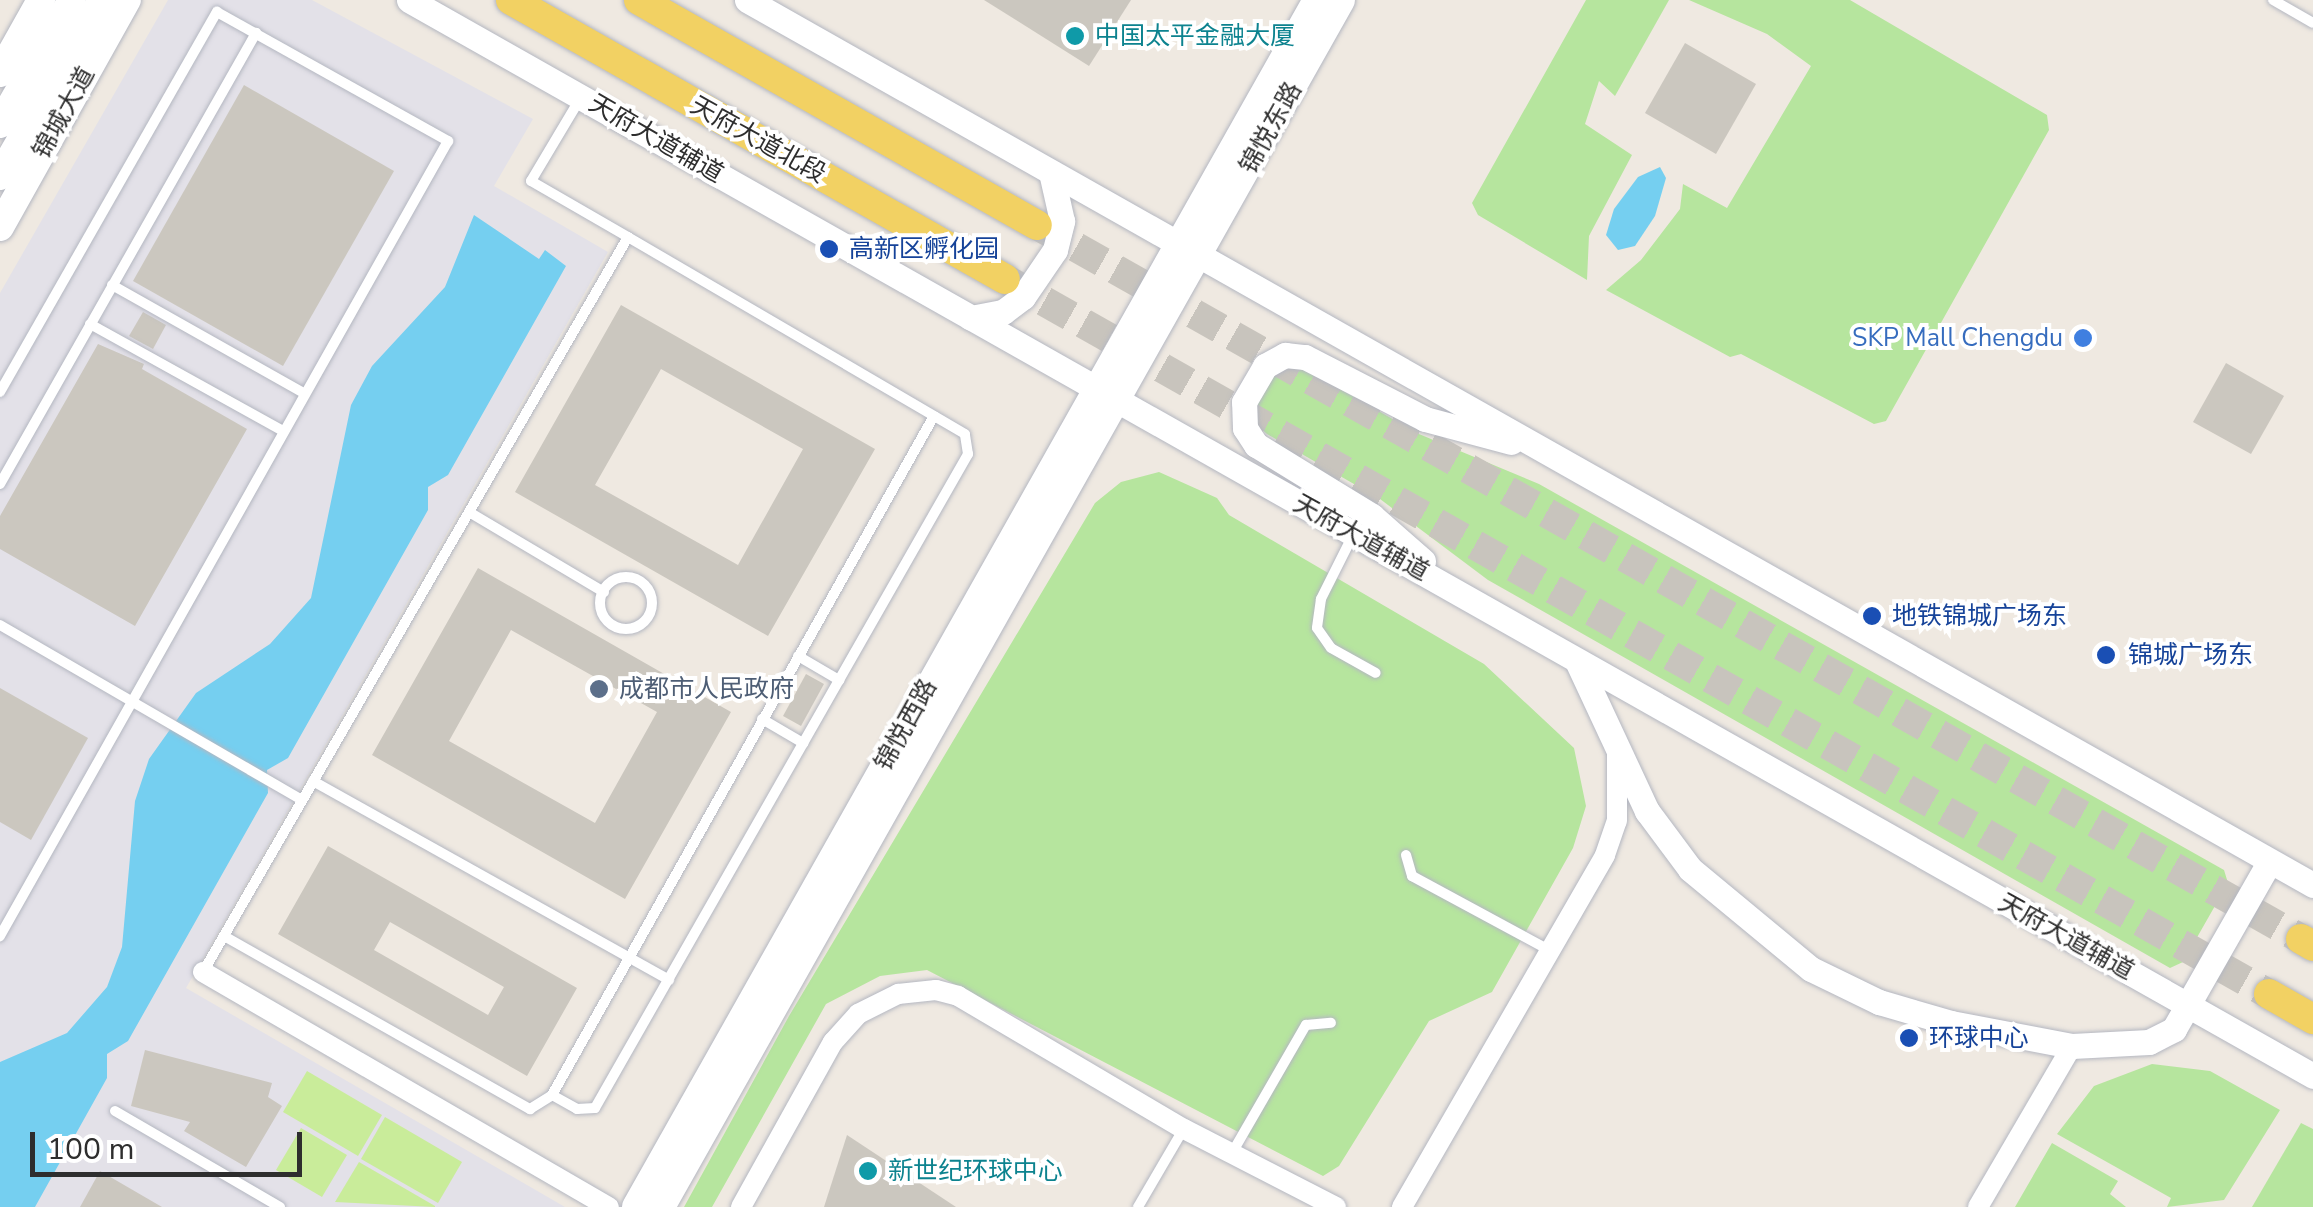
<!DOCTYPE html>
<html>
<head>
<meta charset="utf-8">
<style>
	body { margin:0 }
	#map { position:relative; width:2313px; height:1207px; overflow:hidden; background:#efe9e1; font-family:"Nunito Sans","Noto Sans SC",sans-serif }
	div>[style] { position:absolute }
	.industrial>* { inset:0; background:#e3e1e8 }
	.green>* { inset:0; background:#b6e59e }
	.pitch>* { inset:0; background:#c9ec9a }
	.water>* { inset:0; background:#75cff0 }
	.building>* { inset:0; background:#cbc7bf }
	.primary-tunnel>* { height:30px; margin-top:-15px; transform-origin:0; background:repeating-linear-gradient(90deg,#c8c4bd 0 30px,transparent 0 45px) }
	.roads { filter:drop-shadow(0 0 2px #b4b7c1) drop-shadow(0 0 2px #b4b7c1) }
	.service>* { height:10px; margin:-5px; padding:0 5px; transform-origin:5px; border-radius:5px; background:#fff }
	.service>.ring { margin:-5px; padding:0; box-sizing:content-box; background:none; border:10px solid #fff; border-radius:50% }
	.minor>* { height:20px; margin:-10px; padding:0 10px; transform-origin:10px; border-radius:10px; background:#fff }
	.tertiary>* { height:25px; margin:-12.5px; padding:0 12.5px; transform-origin:12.5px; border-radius:12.5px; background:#fff }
	.secondary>* { height:28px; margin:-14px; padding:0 14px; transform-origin:14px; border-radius:14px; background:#fff }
	.primary>* { height:30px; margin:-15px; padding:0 15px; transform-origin:15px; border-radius:15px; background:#f2d163 }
	.dots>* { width:28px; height:28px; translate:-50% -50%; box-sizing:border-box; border:5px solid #fff; border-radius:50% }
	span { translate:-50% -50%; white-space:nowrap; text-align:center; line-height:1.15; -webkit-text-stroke:8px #fff; paint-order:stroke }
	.culture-label { font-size:25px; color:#0d838f }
	.left { translate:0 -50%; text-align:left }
	.street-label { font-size:25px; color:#2e2e2e }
	.transit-label { font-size:25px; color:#164399 }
	.shop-label { font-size:25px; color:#366cbe }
	.right { translate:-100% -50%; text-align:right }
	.service-label { font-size:25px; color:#4e5e75 }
	.scale { position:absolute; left:30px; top:1132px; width:272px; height:45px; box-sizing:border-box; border:5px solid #2e2e2e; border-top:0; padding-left:12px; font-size:30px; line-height:35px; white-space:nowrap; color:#2e2e2e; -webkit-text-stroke:8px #fff; paint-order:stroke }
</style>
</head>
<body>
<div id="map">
	<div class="industrial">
		<div style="clip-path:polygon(168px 0,312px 0,533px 119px,494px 186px,608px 252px,186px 988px,565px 1207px,0 1207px,0 293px)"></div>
	</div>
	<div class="green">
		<div style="clip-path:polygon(1586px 0,1669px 0,1615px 96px,1599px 81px,1585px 124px,1632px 155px,1589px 236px,1587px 280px,1478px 215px,1472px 203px)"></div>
		<div style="clip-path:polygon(1689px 0,1850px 0,2047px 115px,2049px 130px,1886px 421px,1874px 424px,1741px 354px,1730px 357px,1606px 290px,1641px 260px,1680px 209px,1683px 184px,1727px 208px,1811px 66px,1767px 34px)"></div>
		<div style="clip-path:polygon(1296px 364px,1419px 434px,1539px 484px,2224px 870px,2228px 883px,2183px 962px,2170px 968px,1488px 580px,1380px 499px,1267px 434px,1254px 423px,1254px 387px,1264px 373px)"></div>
		<div style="clip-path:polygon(1159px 472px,1217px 498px,1229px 515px,1484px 664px,1574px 748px,1586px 806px,1573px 848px,1492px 992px,1429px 1021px,1339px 1166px,1323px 1176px,927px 970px,880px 976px,826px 1004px,712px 1207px,684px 1207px,789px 1016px,1095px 503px,1121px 482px)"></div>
		<div style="clip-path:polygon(2152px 1064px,2210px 1071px,2280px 1110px,2224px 1200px,2167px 1207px,2171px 1198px,2057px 1134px,2094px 1086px)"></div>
		<div style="clip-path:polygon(2301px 1123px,2313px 1129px,2313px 1207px,2252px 1207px)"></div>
		<div style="clip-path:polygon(2052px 1143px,2118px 1181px,2110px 1194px,2126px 1207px,2015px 1207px)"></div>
	</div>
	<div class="pitch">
		<div style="clip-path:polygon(307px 1071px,382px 1115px,358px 1156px,283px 1112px)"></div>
		<div style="clip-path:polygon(385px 1117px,462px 1162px,438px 1203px,361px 1159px)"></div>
		<div style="clip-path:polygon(301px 1128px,347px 1155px,322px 1197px,276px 1170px)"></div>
		<div style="clip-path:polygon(359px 1162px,435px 1206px,435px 1207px,335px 1202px)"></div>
	</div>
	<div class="water">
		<div style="clip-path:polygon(1660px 167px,1666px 178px,1655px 216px,1635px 246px,1618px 250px,1606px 235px,1614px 209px,1638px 177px)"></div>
		<div style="clip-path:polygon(474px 215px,539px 259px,545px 250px,566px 266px,448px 475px,428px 487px,428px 510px,288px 758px,267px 770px,268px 793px,128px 1041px,107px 1054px,107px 1078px,35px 1207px,0 1207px,0 1062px,67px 1033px,107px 987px,122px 947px,135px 801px,149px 759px,196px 693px,270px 644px,311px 598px,351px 405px,372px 366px,445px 287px)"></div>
	</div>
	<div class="building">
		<div style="clip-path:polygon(984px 0,1131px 0,1089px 66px)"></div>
		<div style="clip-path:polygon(1685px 43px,1756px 84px,1716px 154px,1645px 113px)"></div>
		<div style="clip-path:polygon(244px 85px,394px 171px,283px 366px,133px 281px)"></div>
		<div style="clip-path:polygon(evenodd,621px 305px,875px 449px,768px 636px,515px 492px,621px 305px,661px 369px,803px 449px,738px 565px,595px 485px,661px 369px)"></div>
		<div style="clip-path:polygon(143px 312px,166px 325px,153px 349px,129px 336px)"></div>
		<div style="clip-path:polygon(98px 344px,144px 364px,142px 369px,247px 429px,135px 626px,0 549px,0 516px)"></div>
		<div style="clip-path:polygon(2226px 363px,2284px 396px,2251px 454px,2193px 422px)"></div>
		<div style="clip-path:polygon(evenodd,478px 568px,731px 712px,625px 899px,372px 755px,478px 568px,511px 630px,657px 712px,595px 823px,449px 741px,511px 630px)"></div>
		<div style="clip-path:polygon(806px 674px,824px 684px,801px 726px,783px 716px)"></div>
		<div style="clip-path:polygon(0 688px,88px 738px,31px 840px,0 822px)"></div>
		<div style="clip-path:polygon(evenodd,328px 846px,577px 988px,527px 1076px,278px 934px,328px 846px,390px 922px,504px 987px,488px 1015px,374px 950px,390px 922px)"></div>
		<div style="clip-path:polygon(145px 1050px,272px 1083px,268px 1097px,282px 1106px,246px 1167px,184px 1131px,190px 1122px,131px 1106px)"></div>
		<div style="clip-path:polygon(847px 1135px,956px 1207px,824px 1207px)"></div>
		<div style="clip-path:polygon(100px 1171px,162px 1207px,80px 1207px)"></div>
	</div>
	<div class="primary-tunnel">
		<div style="left:1037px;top:225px;width:1452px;rotate:29.46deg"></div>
		<div style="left:1005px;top:279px;width:1452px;rotate:29.5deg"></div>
	</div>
	<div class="roads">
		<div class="service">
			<div style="left:2273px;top:0;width:46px;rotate:29.9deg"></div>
			<div style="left:112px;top:285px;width:220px;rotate:29.4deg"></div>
			<div style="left:90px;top:324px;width:221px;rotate:29deg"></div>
			<div style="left:0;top:392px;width:438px;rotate:-60.3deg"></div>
			<div style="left:217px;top:12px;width:265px;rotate:29.2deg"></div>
			<div style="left:448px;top:141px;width:913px;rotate:119.4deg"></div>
			<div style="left:0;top:484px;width:519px;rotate:-60.42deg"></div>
			<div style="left:469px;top:512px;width:157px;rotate:30.7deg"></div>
			<div style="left:1353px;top:535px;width:72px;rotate:116.6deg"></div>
			<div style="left:1321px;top:599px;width:29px;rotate:98deg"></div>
			<div style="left:1317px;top:628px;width:24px;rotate:55deg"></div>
			<div style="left:1331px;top:648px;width:51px;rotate:29.1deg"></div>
			<div class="ring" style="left:600px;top:577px;width:42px;height:42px"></div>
			<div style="left:0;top:625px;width:349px;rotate:30.1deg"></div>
			<div style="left:798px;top:656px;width:48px;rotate:30.3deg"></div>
			<div style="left:762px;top:719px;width:48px;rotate:30.3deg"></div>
			<div style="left:313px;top:781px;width:408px;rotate:29.2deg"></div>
			<div style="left:1406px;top:855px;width:22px;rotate:74deg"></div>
			<div style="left:1412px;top:876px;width:156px;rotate:28.4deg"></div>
			<div style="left:224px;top:936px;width:352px;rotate:29.5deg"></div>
			<div style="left:530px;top:1109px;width:26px;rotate:-32deg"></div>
			<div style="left:552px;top:1095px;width:29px;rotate:29deg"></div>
			<div style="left:577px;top:1109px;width:18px;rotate:-3deg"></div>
			<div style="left:595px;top:1108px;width:753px;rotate:-60.3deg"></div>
			<div style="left:968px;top:454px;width:20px;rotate:-99deg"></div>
			<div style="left:965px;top:434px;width:390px;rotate:-149.7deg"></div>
			<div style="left:203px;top:972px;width:849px;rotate:-59.96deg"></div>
			<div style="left:628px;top:237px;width:112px;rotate:-150deg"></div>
			<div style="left:531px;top:181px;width:98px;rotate:-59.2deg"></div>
			<div style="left:552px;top:1095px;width:779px;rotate:-60.64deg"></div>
			<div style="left:115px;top:1111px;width:191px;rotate:30.2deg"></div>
			<div style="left:1232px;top:1153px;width:148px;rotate:-60deg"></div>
			<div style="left:1306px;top:1025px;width:25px;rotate:-5deg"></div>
			<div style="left:1138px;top:1207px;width:89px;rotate:-59.7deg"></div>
		</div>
		<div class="minor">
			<div style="left:203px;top:972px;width:469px;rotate:30.1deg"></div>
			<div style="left:741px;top:1207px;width:189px;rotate:-60.9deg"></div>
			<div style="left:833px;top:1042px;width:38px;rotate:-48deg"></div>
			<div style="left:858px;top:1014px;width:45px;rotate:-26.6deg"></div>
			<div style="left:898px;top:994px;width:38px;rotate:-6deg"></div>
			<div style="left:936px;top:990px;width:23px;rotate:15deg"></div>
			<div style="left:958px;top:996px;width:262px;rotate:30.5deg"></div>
			<div style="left:1184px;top:1129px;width:171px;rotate:27.2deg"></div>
			<div style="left:1402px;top:1207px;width:406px;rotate:-60deg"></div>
			<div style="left:1605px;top:855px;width:36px;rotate:-71deg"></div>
			<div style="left:1617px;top:821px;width:67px;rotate:-90deg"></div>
			<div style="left:1978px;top:1207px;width:186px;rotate:-59.7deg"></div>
		</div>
		<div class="tertiary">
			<div style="left:409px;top:0;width:2187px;rotate:29.47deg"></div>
			<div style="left:747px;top:0;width:1799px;rotate:29.47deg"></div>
			<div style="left:971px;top:318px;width:33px;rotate:-11deg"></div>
			<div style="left:1003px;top:312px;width:25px;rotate:-37deg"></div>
			<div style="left:1023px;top:297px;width:57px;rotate:-55.8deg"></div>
			<div style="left:1055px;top:250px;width:30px;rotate:-76deg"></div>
			<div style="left:1062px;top:221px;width:50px;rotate:-102.7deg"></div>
			<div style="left:1423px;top:561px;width:68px;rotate:-138.6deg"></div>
			<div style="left:1372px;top:516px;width:136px;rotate:-148.5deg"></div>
			<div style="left:1256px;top:445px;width:20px;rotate:-123deg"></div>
			<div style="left:1245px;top:428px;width:26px;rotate:-92deg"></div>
			<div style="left:1244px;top:402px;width:42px;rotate:-59.7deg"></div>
			<div style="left:1265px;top:366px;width:23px;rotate:-29deg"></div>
			<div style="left:1285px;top:355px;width:20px;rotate:6deg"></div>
			<div style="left:1305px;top:357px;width:135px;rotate:27.3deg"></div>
			<div style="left:1425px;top:419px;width:89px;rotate:15deg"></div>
			<div style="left:1577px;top:661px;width:166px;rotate:65deg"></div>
			<div style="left:1647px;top:811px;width:72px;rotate:53.4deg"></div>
			<div style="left:1690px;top:869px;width:157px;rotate:39.6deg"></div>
			<div style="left:1811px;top:969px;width:76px;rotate:25.9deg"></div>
			<div style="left:1879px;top:1002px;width:75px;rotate:16.3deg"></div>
			<div style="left:1951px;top:1023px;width:123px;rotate:10.8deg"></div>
			<div style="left:2072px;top:1046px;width:77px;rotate:-3deg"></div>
			<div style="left:2149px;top:1042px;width:28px;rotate:-27deg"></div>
			<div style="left:2174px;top:1029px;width:193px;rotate:-60.3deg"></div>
		</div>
		<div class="secondary">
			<div style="left:0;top:73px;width:84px;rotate:-60.7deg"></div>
			<div style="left:0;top:124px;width:143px;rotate:-59.9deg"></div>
			<div style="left:0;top:176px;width:203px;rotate:-59.9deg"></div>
			<div style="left:0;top:227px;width:260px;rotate:-60.8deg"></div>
			<div style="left:636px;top:1207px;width:1386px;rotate:-60.57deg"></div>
			<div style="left:661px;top:1207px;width:1385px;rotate:-60.6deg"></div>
		</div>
		<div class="primary">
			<div style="left:511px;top:0;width:567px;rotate:29.46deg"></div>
			<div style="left:639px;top:0;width:457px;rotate:29.5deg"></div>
			<div style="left:2301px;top:939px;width:14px;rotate:30deg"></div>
			<div style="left:2269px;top:994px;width:51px;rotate:29.6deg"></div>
		</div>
	</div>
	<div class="dots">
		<div style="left:1075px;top:36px;background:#0f9aa8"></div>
		<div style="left:829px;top:249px;background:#1a4fb4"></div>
		<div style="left:2083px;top:338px;background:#3f7fe0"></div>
		<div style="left:1872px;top:616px;background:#1a4fb4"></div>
		<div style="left:2106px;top:655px;background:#1a4fb4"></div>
		<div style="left:599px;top:689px;background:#5c6f8a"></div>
		<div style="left:1909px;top:1038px;background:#1a4fb4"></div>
		<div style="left:868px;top:1171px;background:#0f9aa8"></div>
	</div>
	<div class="culture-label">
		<span class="left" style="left:1095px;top:36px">中国太平金融大厦</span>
		<span class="left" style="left:888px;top:1171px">新世纪环球中心</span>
	</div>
	<div class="street-label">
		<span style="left:64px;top:113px;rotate:-61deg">锦城大道</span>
		<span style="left:1271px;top:128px;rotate:-61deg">锦悦东路</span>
		<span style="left:656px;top:139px;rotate:30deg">天府大道辅道</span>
		<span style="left:758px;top:140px;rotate:29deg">天府大道北段</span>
		<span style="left:1361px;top:538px;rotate:29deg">天府大道辅道</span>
		<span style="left:906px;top:725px;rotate:-61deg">锦悦西路</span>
		<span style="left:2066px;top:937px;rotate:29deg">天府大道辅道</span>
	</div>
	<div class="transit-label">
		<span class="left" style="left:849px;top:249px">高新区孵化园</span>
		<span class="left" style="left:1892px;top:616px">地铁锦城广场东</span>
		<span class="left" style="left:2128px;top:655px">锦城广场东</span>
		<span class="left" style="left:1929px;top:1038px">环球中心</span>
	</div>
	<div class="shop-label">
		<span class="right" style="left:2063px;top:338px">SKP Mall Chengdu</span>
	</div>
	<div class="service-label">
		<span class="left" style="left:619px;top:689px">成都市人民政府</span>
	</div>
	<div class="scale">100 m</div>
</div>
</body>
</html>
